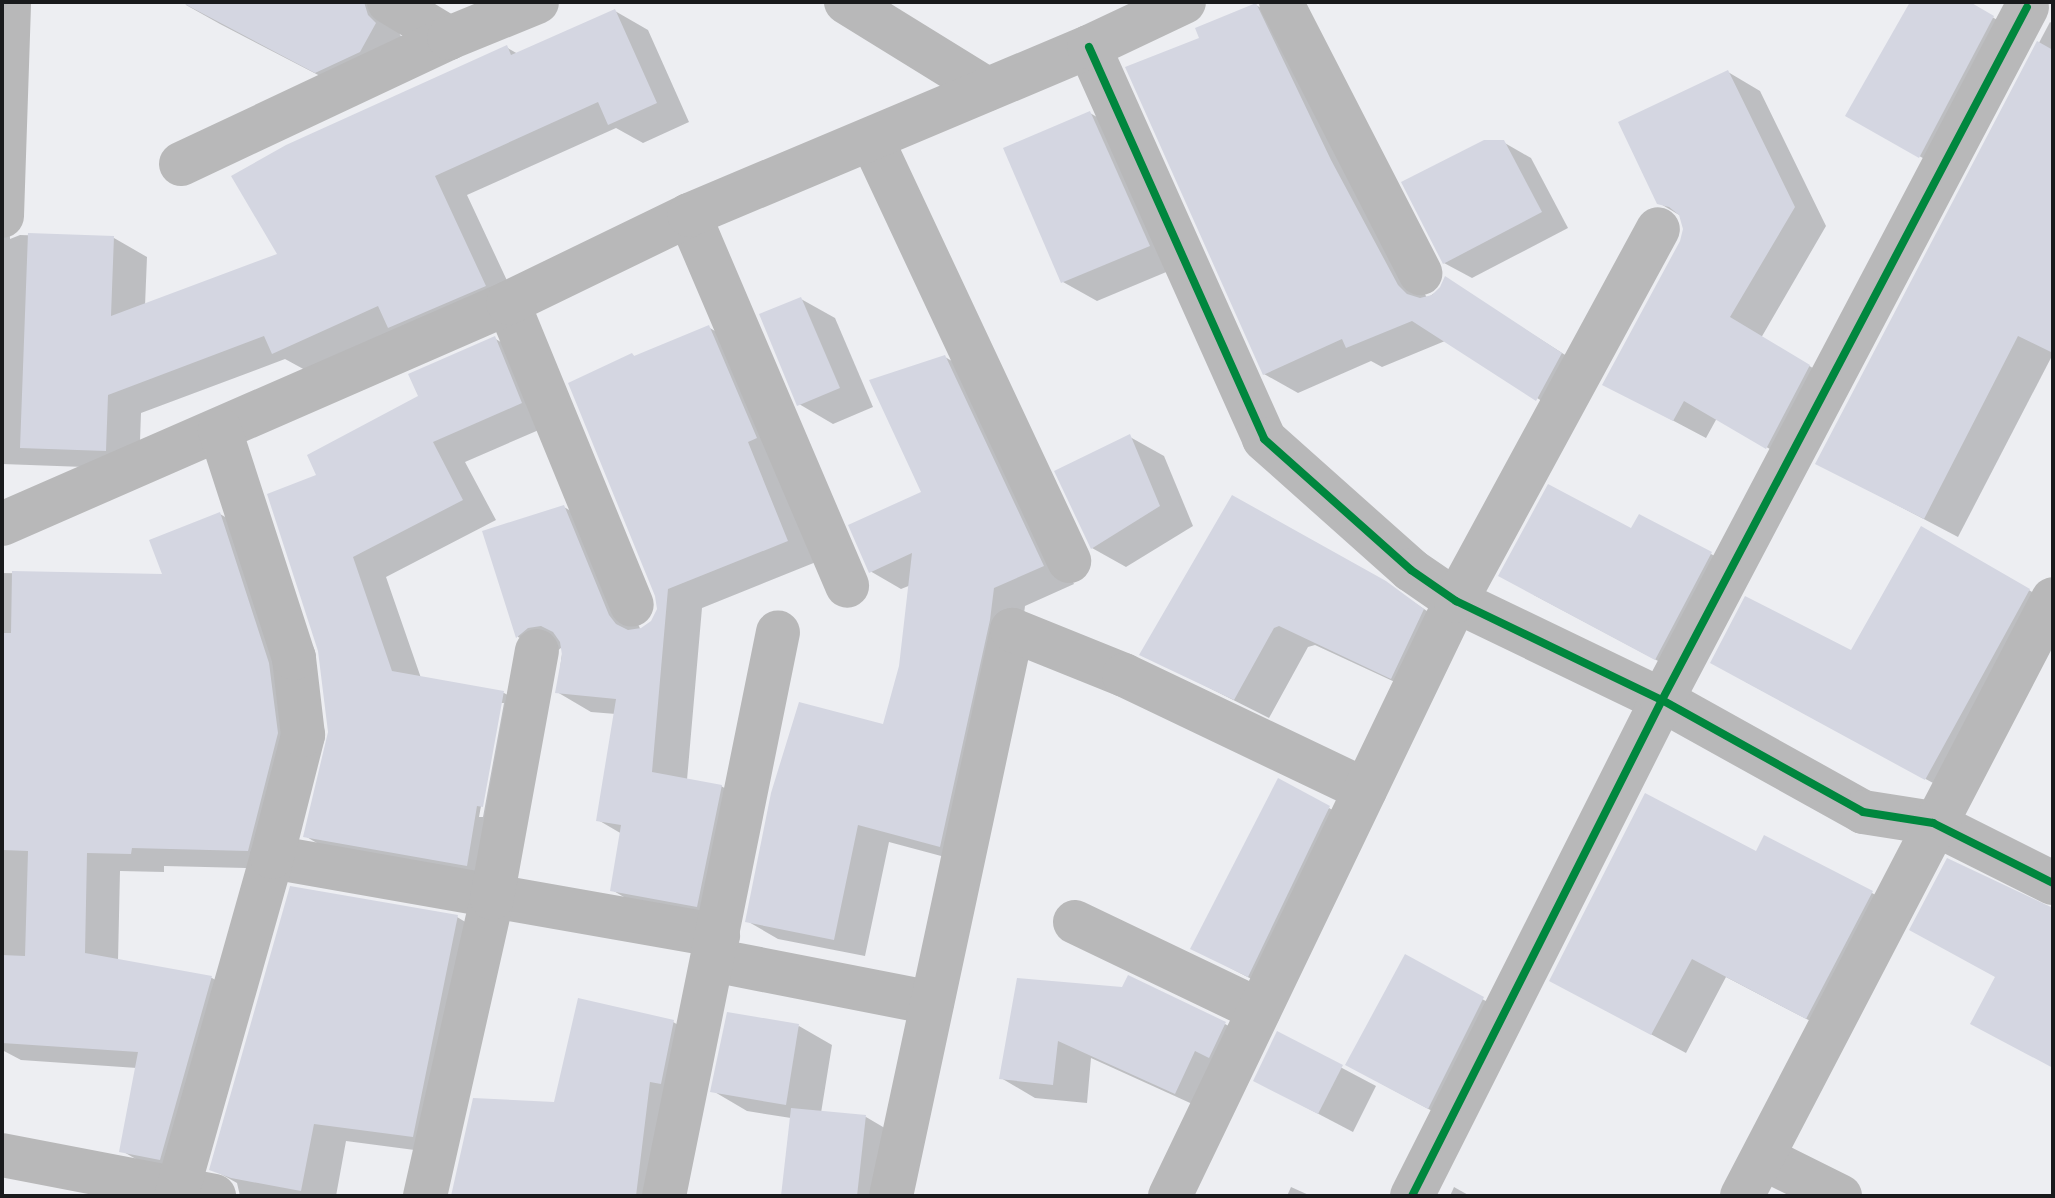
<!DOCTYPE html>
<html>
<head>
<meta charset="utf-8">
<style>
	body { margin:0 }
	#map { position:relative; width:2055px; height:1198px; overflow:hidden; background:#edeef2; font-family:Inter,sans-serif }
	div>[style] { position:absolute }
	.shadow>* { inset:0; background:#0003 }
	.building>* { inset:0; background:#d4d6e1 }
	.street>* { height:44px; margin:-22px; padding:0 22px; transform-origin:22px; border-radius:22px; background:#b8b8b9 }
	.cycleway>* { height:8px; margin:-4px; padding:0 4px; transform-origin:4px; border-radius:4px; background:#00873e }
	span { translate:-50% -50%; white-space:nowrap; text-align:center; line-height:1.15; -webkit-text-stroke:7px #ecedf3; paint-order:stroke }
	.frame { position:absolute; inset:0; border:4px solid #191a1c; pointer-events:none }
</style>
</head>
<body>
<div id="map">
	<div class="shadow">
		<div style="clip-path:polygon(2px 2px,10px 239px,20px 235px,114px 238px,147px 257px,145px 306px,280px 255px,506px 47px,518px 54px,615px 11px,648px 30px,689px 122px,643px 143px,616px 128px,467px 195px,518px 304px,307px 371px,285px 359px,141px 413px,139px 469px,2px 464px)"></div>
		<div style="clip-path:polygon(187px 2px,366px 2px,398px 23px,400px 35px,409px 44px,351px 92px,220px 24px,186px 5px)"></div>
		<div style="clip-path:polygon(1915px 2px,1966px 2px,2027px 37px,1954px 176px,1848px 115px)"></div>
		<div style="clip-path:polygon(1256px 5px,1290px 25px,1365px 181px,1427px 298px,1442px 288px,1446px 279px,1595px 374px,1571px 419px,1445px 341px,1382px 367px,1371px 361px,1298px 393px,1264px 374px,1202px 39px)"></div>
		<div style="clip-path:polygon(2050px 22px,2053px 24px,2053px 354px,1958px 537px,1817px 463px)"></div>
		<div style="clip-path:polygon(1728px 72px,1760px 91px,1826px 226px,1761px 338px,1842px 385px,1799px 466px,1717px 418px,1706px 438px,1604px 384px,1682px 242px,1685px 229px,1681px 216px,1659px 203px)"></div>
		<div style="clip-path:polygon(1090px 113px,1124px 133px,1183px 265px,1097px 301px,1063px 282px)"></div>
		<div style="clip-path:polygon(1503px 142px,1531px 158px,1568px 228px,1472px 278px,1444px 263px)"></div>
		<div style="clip-path:polygon(801px 299px,835px 318px,873px 407px,833px 424px,799px 404px)"></div>
		<div style="clip-path:polygon(708px 327px,743px 347px,821px 560px,702px 608px,687px 780px,721px 786px,755px 806px,731px 925px,646px 910px,612px 890px,622px 834px,598px 820px,616px 714px,591px 712px,557px 692px,563px 646px,552px 656px,518px 637px,484px 533px,564px 507px,598px 527px,641px 631px,653px 622px,659px 609px,632px 355px,636px 357px)"></div>
		<div style="clip-path:polygon(evenodd,494px 338px,528px 358px,555px 423px,465px 462px,496px 520px,386px 577px,421px 678px,504px 693px,538px 712px,501px 884px,339px 856px,305px 836px,330px 732px,319px 476px,494px 338px,500px 703px,504px 703px,483px 817px,479px 817px,500px 703px)"></div>
		<div style="clip-path:polygon(945px 357px,976px 375px,1074px 584px,1025px 606px,1021px 638px,971px 864px,889px 842px,865px 956px,778px 939px,747px 921px,884px 726px,901px 666px,911px 585px,901px 589px,870px 571px,923px 493px)"></div>
		<div style="clip-path:polygon(1130px 437px,1164px 456px,1193px 526px,1126px 567px,1092px 548px)"></div>
		<div style="clip-path:polygon(220px 514px,253px 533px,302px 684px,281px 869px,164px 866px,164px 872px,120px 871px,118px 961px,212px 978px,245px 997px,194px 1178px,155px 1170px,122px 1151px,137px 1068px,21px 1060px,2px 1050px,2px 573px,165px 576px)"></div>
		<div style="clip-path:polygon(1922px 529px,2053px 604px,1959px 797px,1746px 682px,1851px 653px)"></div>
		<div style="clip-path:polygon(1632px 531px,1711px 554px,1745px 573px,1690px 678px,1534px 595px)"></div>
		<div style="clip-path:polygon(1385px 583px,1457px 631px,1425px 696px,1315px 645px,1308px 647px,1269px 718px,1142px 654px)"></div>
		<div style="clip-path:polygon(1329px 808px,1363px 827px,1282px 995px,1192px 948px)"></div>
		<div style="clip-path:polygon(1757px 853px,1872px 893px,1905px 912px,1841px 1037px,1726px 977px,1686px 1053px,1585px 999px)"></div>
		<div style="clip-path:polygon(457px 917px,489px 936px,445px 1154px,346px 1141px,336px 1196px,240px 1196px,237px 1183px,212px 1169px)"></div>
		<div style="clip-path:polygon(1405px 957px,1517px 1018px,1462px 1127px,1382px 1084px)"></div>
		<div style="clip-path:polygon(1019px 980px,1225px 1024px,1259px 1043px,1210px 1112px,1091px 1058px,1087px 1103px,1035px 1098px,1001px 1078px)"></div>
		<div style="clip-path:polygon(673px 1022px,707px 1041px,672px 1196px,455px 1196px,555px 1104px)"></div>
		<div style="clip-path:polygon(799px 1026px,832px 1045px,821px 1113px,866px 1117px,900px 1137px,893px 1196px,783px 1196px,791px 1118px,747px 1111px,713px 1091px)"></div>
		<div style="clip-path:polygon(1278px 1034px,1376px 1086px,1353px 1132px,1290px 1099px)"></div>
		<div style="clip-path:polygon(1291px 1187px,1311px 1196px,1287px 1196px)"></div>
		<div style="clip-path:polygon(1454px 1187px,1470px 1196px,1450px 1196px)"></div>
	</div>
	<div class="building">
		<div style="clip-path:polygon(181px 2px,364px 2px,368px 15px,376px 23px,360px 52px,315px 73px)"></div>
		<div style="clip-path:polygon(1910px 2px,1970px 2px,1994px 16px,1919px 158px,1845px 116px)"></div>
		<div style="clip-path:polygon(1256px 3px,1331px 160px,1398px 285px,1407px 294px,1420px 298px,1432px 295px,1440px 287px,1445px 276px,1562px 353px,1536px 401px,1412px 321px,1346px 348px,1342px 339px,1263px 375px,1125px 67px,1199px 38px,1195px 28px)"></div>
		<div style="clip-path:polygon(615px 9px,657px 103px,608px 125px,598px 102px,435px 176px,486px 286px,388px 328px,378px 306px,272px 354px,264px 336px,108px 395px,106px 451px,20px 448px,28px 233px,114px 236px,111px 316px,277px 254px,231px 176px,286px 145px,507px 45px,511px 55px)"></div>
		<div style="clip-path:polygon(2037px 41px,2053px 50px,2053px 353px,2018px 336px,1924px 519px,1815px 464px)"></div>
		<div style="clip-path:polygon(1728px 70px,1795px 207px,1730px 317px,1810px 365px,1766px 449px,1684px 401px,1673px 421px,1602px 385px,1680px 241px,1683px 229px,1679px 215px,1669px 207px,1657px 204px,1618px 122px)"></div>
		<div style="clip-path:polygon(1090px 111px,1150px 246px,1061px 283px,1003px 148px)"></div>
		<div style="clip-path:polygon(1484px 140px,1504px 140px,1542px 212px,1443px 264px,1401px 182px)"></div>
		<div style="clip-path:polygon(801px 297px,840px 388px,797px 406px,759px 314px)"></div>
		<div style="clip-path:polygon(709px 325px,757px 438px,748px 442px,788px 541px,668px 589px,652px 772px,722px 785px,697px 907px,610px 891px,621px 825px,596px 821px,616px 699px,555px 693px,562px 655px,560px 642px,553px 632px,541px 626px,528px 628px,516px 638px,482px 531px,564px 505px,609px 615px,616px 624px,628px 630px,641px 628px,651px 621px,657px 609px,655px 596px,568px 383px,632px 353px,634px 356px)"></div>
		<div style="clip-path:polygon(495px 336px,522px 403px,433px 442px,463px 500px,353px 557px,392px 671px,504px 691px,483px 807px,477px 806px,467px 866px,303px 837px,328px 732px,318px 651px,267px 494px,316px 475px,307px 455px,418px 396px,408px 374px)"></div>
		<div style="clip-path:polygon(945px 355px,1044px 566px,994px 588px,990px 620px,940px 847px,858px 825px,834px 940px,745px 922px,771px 793px,799px 702px,883px 724px,899px 666px,912px 553px,869px 573px,848px 525px,921px 492px,869px 380px)"></div>
		<div style="clip-path:polygon(1130px 434px,1160px 506px,1091px 549px,1054px 471px)"></div>
		<div style="clip-path:polygon(1548px 484px,1631px 528px,1639px 514px,1712px 552px,1655px 660px,1498px 576px)"></div>
		<div style="clip-path:polygon(1232px 495px,1386px 581px,1424px 609px,1391px 679px,1279px 626px,1274px 628px,1234px 700px,1139px 655px)"></div>
		<div style="clip-path:polygon(220px 512px,269px 663px,278px 733px,248px 851px,132px 848px,131px 854px,87px 853px,85px 953px,212px 976px,160px 1160px,119px 1152px,138px 1052px,2px 1043px,2px 955px,25px 956px,28px 851px,2px 850px,4px 633px,11px 633px,12px 571px,162px 574px,149px 540px)"></div>
		<div style="clip-path:polygon(1921px 526px,2030px 589px,1925px 780px,1710px 663px,1745px 596px,1851px 650px)"></div>
		<div style="clip-path:polygon(1278px 778px,1330px 806px,1248px 977px,1190px 949px)"></div>
		<div style="clip-path:polygon(1645px 793px,1756px 851px,1764px 835px,1873px 891px,1806px 1019px,1692px 959px,1651px 1035px,1549px 981px)"></div>
		<div style="clip-path:polygon(1947px 858px,2053px 908px,2053px 1068px,1970px 1024px,1995px 977px,1909px 930px)"></div>
		<div style="clip-path:polygon(290px 886px,458px 915px,413px 1137px,314px 1124px,301px 1191px,231px 1178px,209px 1170px)"></div>
		<div style="clip-path:polygon(1405px 954px,1484px 997px,1428px 1109px,1345px 1065px)"></div>
		<div style="clip-path:polygon(1128px 975px,1226px 1022px,1209px 1058px,1195px 1051px,1175px 1094px,1058px 1041px,1053px 1085px,999px 1079px,1017px 978px,1122px 987px)"></div>
		<div style="clip-path:polygon(578px 998px,674px 1020px,661px 1084px,650px 1082px,636px 1196px,451px 1196px,473px 1098px,554px 1102px)"></div>
		<div style="clip-path:polygon(727px 1012px,799px 1024px,786px 1105px,710px 1092px)"></div>
		<div style="clip-path:polygon(1277px 1031px,1343px 1065px,1318px 1114px,1253px 1081px)"></div>
		<div style="clip-path:polygon(791px 1108px,866px 1115px,857px 1196px,781px 1196px)"></div>
	</div>
	<div class="street">
		<div style="left:389px;top:2px;width:70px;rotate:31deg"></div>
		<div style="left:846px;top:2px;width:166px;rotate:31.7deg"></div>
		<div style="left:1281px;top:2px;width:305px;rotate:62.8deg"></div>
		<div style="left:1089px;top:47px;width:429px;rotate:65.9deg"></div>
		<div style="left:1264px;top:439px;width:197px;rotate:41.7deg"></div>
		<div style="left:1411px;top:570px;width:55px;rotate:34.6deg"></div>
		<div style="left:1456px;top:601px;width:229px;rotate:25.7deg"></div>
		<div style="left:1662px;top:700px;width:230px;rotate:29.1deg"></div>
		<div style="left:1863px;top:812px;width:71px;rotate:8.9deg"></div>
		<div style="left:1933px;top:823px;width:134px;rotate:26.6deg"></div>
		<div style="left:872px;top:140px;width:465px;rotate:64.9deg"></div>
		<div style="left:181px;top:164px;width:296px;rotate:-25.2deg"></div>
		<div style="left:449px;top:38px;width:95px;rotate:-22.2deg"></div>
		<div style="left:689px;top:215px;width:403px;rotate:66.9deg"></div>
		<div style="left:2px;top:216px;width:214px;rotate:-88.1deg"></div>
		<div style="left:508px;top:303px;width:326px;rotate:67.7deg"></div>
		<div style="left:2px;top:524px;width:552px;rotate:-23.59deg"></div>
		<div style="left:508px;top:303px;width:201px;rotate:-25.9deg"></div>
		<div style="left:689px;top:215px;width:434px;rotate:-22.8deg"></div>
		<div style="left:1089px;top:47px;width:105px;rotate:-25.3deg"></div>
		<div style="left:272px;top:857px;width:453px;rotate:10deg"></div>
		<div style="left:1075px;top:922px;width:204px;rotate:25.6deg"></div>
		<div style="left:713px;top:960px;width:223px;rotate:11.1deg"></div>
		<div style="left:2px;top:1155px;width:216px;rotate:10.9deg"></div>
		<div style="left:1763px;top:1158px;width:86px;rotate:26.3deg"></div>
		<div style="left:176px;top:1196px;width:352px;rotate:-74.2deg"></div>
		<div style="left:272px;top:857px;width:126px;rotate:-75.7deg"></div>
		<div style="left:303px;top:735px;width:78px;rotate:-96.7deg"></div>
		<div style="left:294px;top:658px;width:240px;rotate:-108deg"></div>
		<div style="left:425px;top:1196px;width:305px;rotate:-77.3deg"></div>
		<div style="left:492px;top:898px;width:251px;rotate:-79.7deg"></div>
		<div style="left:664px;top:1196px;width:575px;rotate:-78.57deg"></div>
		<div style="left:891px;top:1196px;width:579px;rotate:-77.93deg"></div>
		<div style="left:1012px;top:630px;width:121px;rotate:21.9deg"></div>
		<div style="left:1124px;top:675px;width:267px;rotate:25.5deg"></div>
		<div style="left:1170px;top:1196px;width:660px;rotate:-64.33deg"></div>
		<div style="left:1456px;top:601px;width:423px;rotate:-61.5deg"></div>
		<div style="left:1412px;top:1196px;width:555px;rotate:-63.25deg"></div>
		<div style="left:1662px;top:700px;width:783px;rotate:-62.22deg"></div>
		<div style="left:1742px;top:1196px;width:673px;rotate:-62.48deg"></div>
	</div>
	<div class="cycleway">
		<div style="left:1089px;top:47px;width:429px;rotate:65.9deg"></div>
		<div style="left:1264px;top:439px;width:197px;rotate:41.7deg"></div>
		<div style="left:1411px;top:570px;width:55px;rotate:34.6deg"></div>
		<div style="left:1456px;top:601px;width:229px;rotate:25.7deg"></div>
		<div style="left:1662px;top:700px;width:230px;rotate:29.1deg"></div>
		<div style="left:1863px;top:812px;width:71px;rotate:8.9deg"></div>
		<div style="left:1933px;top:823px;width:134px;rotate:26.6deg"></div>
		<div style="left:1412px;top:1196px;width:555px;rotate:-63.25deg"></div>
		<div style="left:1662px;top:700px;width:783px;rotate:-62.22deg"></div>
	</div>
	<div class="frame"></div>
</div>
</body>
</html>
